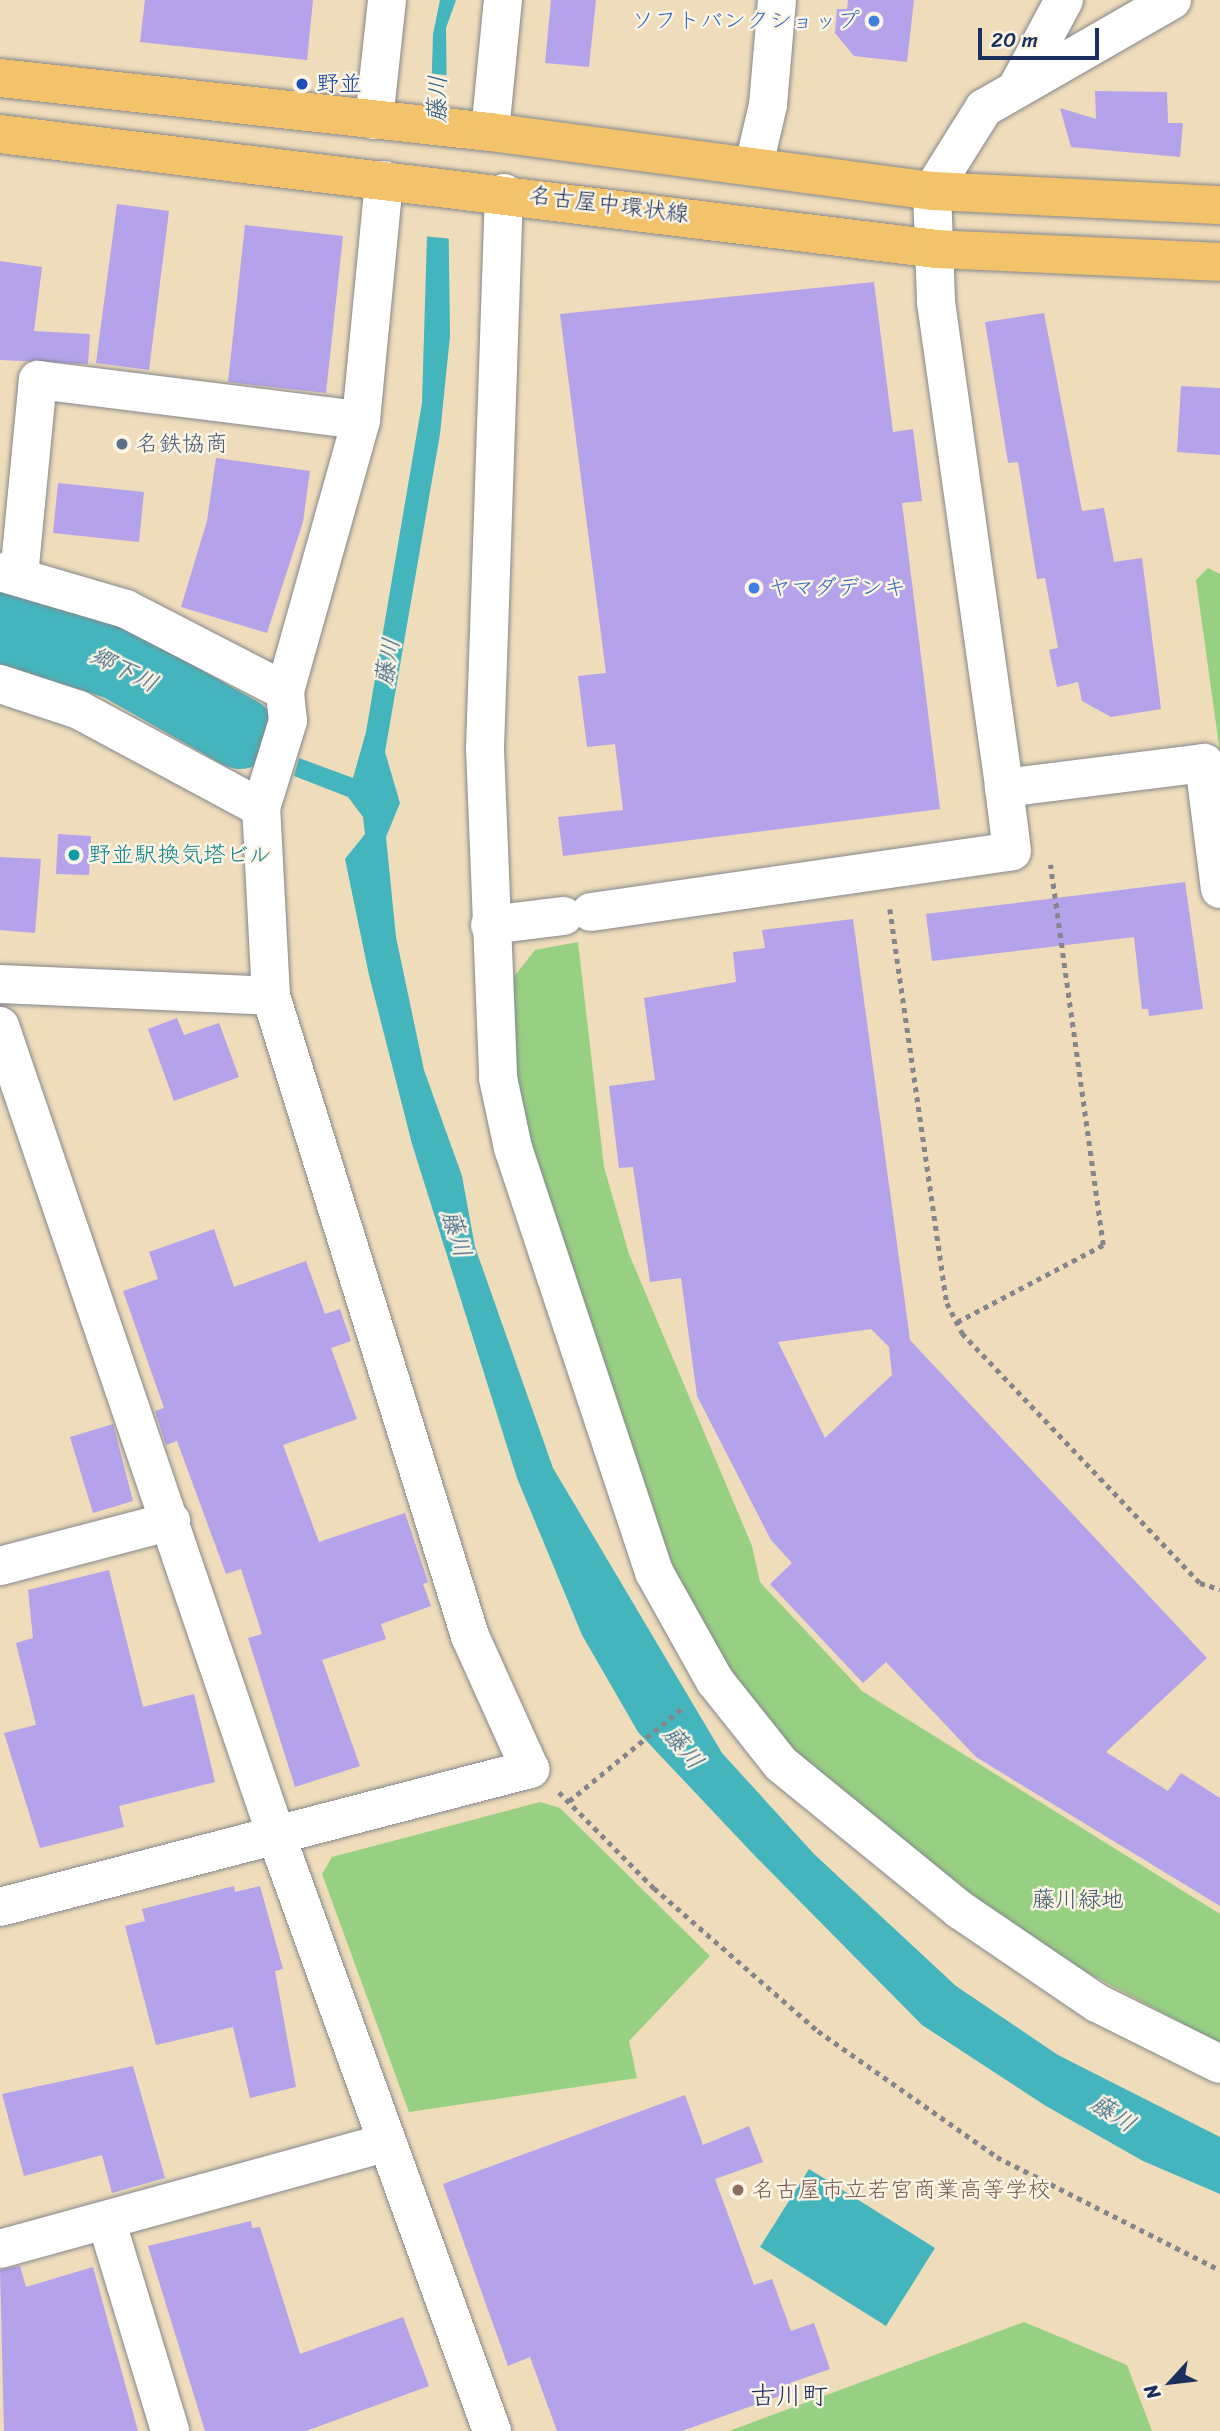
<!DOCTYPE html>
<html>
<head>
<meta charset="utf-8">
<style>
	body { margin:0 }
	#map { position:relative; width:1220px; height:2431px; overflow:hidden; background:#eedcba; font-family:Sriracha,"Klee One",sans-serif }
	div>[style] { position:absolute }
	.green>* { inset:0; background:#98d083 }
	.water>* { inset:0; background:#45b5bd }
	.pier>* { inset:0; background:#eedcba }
	.river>* { height:72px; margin:-36px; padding:0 36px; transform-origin:36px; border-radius:36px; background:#45b5bd }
	.building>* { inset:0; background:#b4a2eb }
	.path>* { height:4.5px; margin-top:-2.25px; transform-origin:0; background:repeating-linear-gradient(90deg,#84868c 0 5px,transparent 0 10px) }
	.roads { filter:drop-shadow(0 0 2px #84868c) drop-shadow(0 0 2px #84868c) }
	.minor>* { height:38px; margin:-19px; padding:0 19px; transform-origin:19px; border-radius:19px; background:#fff }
	.major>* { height:38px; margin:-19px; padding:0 19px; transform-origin:19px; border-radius:19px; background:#f2c36a }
	.dots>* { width:19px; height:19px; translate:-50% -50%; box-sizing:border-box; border:4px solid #fcf5e5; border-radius:50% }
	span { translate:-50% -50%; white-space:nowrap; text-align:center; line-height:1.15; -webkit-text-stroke:5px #fcf5e5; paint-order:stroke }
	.shop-label { font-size:23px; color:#366cbe }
	.right { translate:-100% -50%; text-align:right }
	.left { translate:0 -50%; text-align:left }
	.transit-label { font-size:23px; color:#164399 }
	.street-label { font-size:23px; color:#1b2f5e }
	.service-label { font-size:23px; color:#4e5e75 }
	.culture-label { font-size:23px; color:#0d838f }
	.park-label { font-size:23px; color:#3a5767 }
	.education-label { font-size:23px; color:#785e54 }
	.water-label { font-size:24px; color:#28577a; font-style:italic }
	.quarter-label { font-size:26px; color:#1b2f5e }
	.north { position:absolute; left:1136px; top:2347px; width:70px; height:70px; -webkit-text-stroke:5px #fcf5e5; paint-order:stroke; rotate:243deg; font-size:19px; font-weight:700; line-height:28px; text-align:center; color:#1b2f5e }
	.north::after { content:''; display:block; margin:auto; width:24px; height:32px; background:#1b2f5e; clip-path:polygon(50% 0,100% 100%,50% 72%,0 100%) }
	.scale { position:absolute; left:978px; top:28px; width:121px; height:32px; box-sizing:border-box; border:4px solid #1b2f5e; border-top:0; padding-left:9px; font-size:21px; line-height:24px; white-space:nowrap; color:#1b2f5e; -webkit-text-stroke:5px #fcf5e5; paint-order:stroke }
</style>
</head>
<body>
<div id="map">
	<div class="green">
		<div style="clip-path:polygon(1208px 568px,1220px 574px,1220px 753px,1196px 580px)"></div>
		<div style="clip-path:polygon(578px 942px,604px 1167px,629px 1254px,752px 1546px,760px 1582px,862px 1691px,1220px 1914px,1220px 2043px,1033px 1944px,826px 1785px,774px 1730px,729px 1669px,678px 1581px,530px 1141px,514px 1059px,513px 978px,535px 950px)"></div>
		<div style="clip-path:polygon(540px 1802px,560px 1808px,710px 1956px,629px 2041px,637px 2078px,409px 2112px,322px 1874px,332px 1857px)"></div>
		<div style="clip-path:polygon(1024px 2322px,1127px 2365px,1152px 2431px,729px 2431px)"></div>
	</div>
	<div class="water">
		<div style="clip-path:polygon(440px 0,456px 0,446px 28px,450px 336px,440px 434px,385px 752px,400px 803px,386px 837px,396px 937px,424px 1070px,462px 1176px,475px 1247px,553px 1468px,722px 1753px,814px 1854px,956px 1986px,1058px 2055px,1220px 2137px,1220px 2194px,1143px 2161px,1046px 2106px,922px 2025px,755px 1856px,638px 1732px,582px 1635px,517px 1478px,412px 1144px,369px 975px,345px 859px,365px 834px,363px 817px,348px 797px,294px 776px,299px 758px,353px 778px,366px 732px,422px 403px,433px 34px)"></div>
		<div style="clip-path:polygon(809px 2169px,935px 2248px,886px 2326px,760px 2247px)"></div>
	</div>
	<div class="pier">
		<div style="clip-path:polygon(428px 73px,452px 76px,453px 239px,423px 236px)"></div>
	</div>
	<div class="river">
		<div style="left:0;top:626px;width:124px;rotate:17.9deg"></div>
		<div style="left:118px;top:664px;width:140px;rotate:29.5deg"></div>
	</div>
	<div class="building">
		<div style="clip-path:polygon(145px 0,313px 0,307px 60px,140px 42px)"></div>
		<div style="clip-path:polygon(551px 0,596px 0,589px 67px,545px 63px)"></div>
		<div style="clip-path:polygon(848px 0,914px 0,907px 62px,854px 56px,835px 33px,837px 9px,847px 9px)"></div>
		<div style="clip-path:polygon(1095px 91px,1167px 92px,1168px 123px,1183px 123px,1180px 157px,1071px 147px,1060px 108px,1096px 119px)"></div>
		<div style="clip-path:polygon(117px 204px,169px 211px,149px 370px,96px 363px)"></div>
		<div style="clip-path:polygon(245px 225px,343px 236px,326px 393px,228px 382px)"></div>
		<div style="clip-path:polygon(0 261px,42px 267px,34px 331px,90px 334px,88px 364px,0 360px)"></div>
		<div style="clip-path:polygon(874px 282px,893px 432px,913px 429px,922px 501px,902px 503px,940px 809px,563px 856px,558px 817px,623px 810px,615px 744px,587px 747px,578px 676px,606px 673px,560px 314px)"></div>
		<div style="clip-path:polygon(1044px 313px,1082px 511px,1104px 508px,1114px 562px,1142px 558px,1161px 709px,1111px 717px,1082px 701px,1078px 682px,1057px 687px,1049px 650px,1058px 648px,1045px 578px,1037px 579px,1018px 462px,1008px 463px,985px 322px)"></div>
		<div style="clip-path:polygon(1181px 386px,1220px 388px,1220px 455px,1177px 452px)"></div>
		<div style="clip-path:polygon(216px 458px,310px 471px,303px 522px,267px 633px,181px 607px,207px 521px)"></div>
		<div style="clip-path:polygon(58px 483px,144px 492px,139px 542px,53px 533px)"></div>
		<div style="clip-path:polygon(58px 834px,91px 836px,89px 875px,56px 874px)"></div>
		<div style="clip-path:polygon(0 857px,41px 859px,35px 933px,0 930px)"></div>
		<div style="clip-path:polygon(1185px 882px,1203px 1009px,1149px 1016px,1148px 1009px,1142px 1009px,1134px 937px,932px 961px,926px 914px)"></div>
		<div style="clip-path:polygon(evenodd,853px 919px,910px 1340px,1207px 1658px,1106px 1752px,1168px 1791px,1181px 1773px,1220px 1798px,1220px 1906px,976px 1757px,886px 1662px,863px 1683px,770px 1584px,792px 1563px,771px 1540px,697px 1396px,681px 1278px,650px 1282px,633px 1167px,619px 1168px,609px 1086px,655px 1080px,644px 998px,736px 982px,733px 952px,765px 948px,762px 930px,853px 919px,871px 1329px,889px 1347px,892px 1375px,825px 1438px,778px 1342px,871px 1329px)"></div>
		<div style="clip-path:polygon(177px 1018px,184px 1035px,219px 1023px,239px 1077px,174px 1101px,148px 1029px)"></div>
		<div style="clip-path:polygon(214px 1229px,234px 1287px,306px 1261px,325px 1314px,340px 1309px,351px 1341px,331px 1348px,357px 1419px,283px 1445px,319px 1542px,405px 1513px,428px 1582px,423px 1584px,431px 1606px,381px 1624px,386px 1639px,322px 1660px,360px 1766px,295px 1787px,248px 1638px,262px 1634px,241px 1569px,226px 1574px,177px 1441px,166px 1445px,155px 1411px,164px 1408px,123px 1291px,158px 1279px,149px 1252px)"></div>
		<div style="clip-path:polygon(113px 1424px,133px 1501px,93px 1513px,70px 1437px)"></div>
		<div style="clip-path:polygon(109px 1570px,143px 1707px,194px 1694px,215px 1782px,119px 1806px,124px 1827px,40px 1848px,4px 1733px,36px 1725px,16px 1643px,33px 1638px,28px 1590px)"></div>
		<div style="clip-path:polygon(234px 1886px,235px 1892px,260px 1886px,283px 1969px,275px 1971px,296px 2087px,250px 2098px,233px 2027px,156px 2045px,125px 1926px,145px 1921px,142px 1909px)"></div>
		<div style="clip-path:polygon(133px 2066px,165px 2178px,112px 2193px,102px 2155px,24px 2176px,2px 2094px)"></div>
		<div style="clip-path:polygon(685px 2095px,703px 2145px,749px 2126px,763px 2162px,715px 2179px,754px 2285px,772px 2279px,791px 2331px,814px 2323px,830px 2369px,790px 2383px,793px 2391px,682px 2431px,557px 2431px,530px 2357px,508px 2366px,443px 2184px)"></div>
		<div style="clip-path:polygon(251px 2221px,252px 2228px,260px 2227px,300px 2354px,403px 2317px,429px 2386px,306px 2431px,205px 2431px,148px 2246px)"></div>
		<div style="clip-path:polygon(20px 2266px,26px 2287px,93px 2267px,138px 2431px,4px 2431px,0 2270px)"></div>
	</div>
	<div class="path">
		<div style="left:890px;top:909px;width:398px;rotate:81.8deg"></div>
		<div style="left:947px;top:1303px;width:34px;rotate:63deg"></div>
		<div style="left:962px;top:1333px;width:345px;rotate:46.4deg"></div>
		<div style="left:1200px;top:1583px;width:21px;rotate:17deg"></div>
		<div style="left:957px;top:1322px;width:165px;rotate:-27.8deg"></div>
		<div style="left:1103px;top:1245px;width:384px;rotate:-97.9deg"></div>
		<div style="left:559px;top:1792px;width:135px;rotate:45.3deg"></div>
		<div style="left:654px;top:1888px;width:218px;rotate:41.1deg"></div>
		<div style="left:818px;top:2031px;width:219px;rotate:35.1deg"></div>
		<div style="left:997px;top:2157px;width:250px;rotate:26.9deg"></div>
		<div style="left:569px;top:1801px;width:150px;rotate:-39.3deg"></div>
	</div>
	<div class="roads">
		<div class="minor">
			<div style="left:1172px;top:0;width:217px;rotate:150.1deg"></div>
			<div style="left:984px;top:108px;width:98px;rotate:122.1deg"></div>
			<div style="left:932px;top:191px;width:111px;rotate:87.9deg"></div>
			<div style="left:936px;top:302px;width:491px;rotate:82deg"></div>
			<div style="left:1004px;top:788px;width:202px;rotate:-7.1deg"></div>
			<div style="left:1204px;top:763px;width:127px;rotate:82.8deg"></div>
			<div style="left:1019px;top:84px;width:95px;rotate:-61.8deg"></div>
			<div style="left:374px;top:120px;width:121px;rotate:-83.8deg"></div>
			<div style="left:490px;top:132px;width:133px;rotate:-84.4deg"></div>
			<div style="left:754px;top:165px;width:62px;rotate:-76.9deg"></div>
			<div style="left:768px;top:105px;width:105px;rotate:-85.1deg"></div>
			<div style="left:504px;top:193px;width:556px;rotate:91.96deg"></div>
			<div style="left:485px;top:749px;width:329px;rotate:87.7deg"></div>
			<div style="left:498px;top:1078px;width:72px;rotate:77.9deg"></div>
			<div style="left:513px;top:1148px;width:447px;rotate:71.6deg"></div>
			<div style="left:654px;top:1572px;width:125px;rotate:60.8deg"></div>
			<div style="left:715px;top:1681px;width:106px;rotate:51.5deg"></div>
			<div style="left:781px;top:1764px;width:231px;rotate:39.2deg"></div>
			<div style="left:960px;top:1910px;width:166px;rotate:34.2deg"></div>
			<div style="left:1097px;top:2003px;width:137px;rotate:26.4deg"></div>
			<div style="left:0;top:572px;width:131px;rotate:16.4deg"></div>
			<div style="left:126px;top:609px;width:179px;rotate:27.3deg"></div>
			<div style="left:19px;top:576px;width:197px;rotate:-84.5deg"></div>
			<div style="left:38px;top:380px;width:325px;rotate:7.1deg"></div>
			<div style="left:0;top:684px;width:83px;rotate:18.2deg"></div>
			<div style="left:79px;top:710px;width:207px;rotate:28.3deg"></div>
			<div style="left:591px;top:912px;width:425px;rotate:-8.2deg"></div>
			<div style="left:1012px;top:851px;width:64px;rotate:-97.2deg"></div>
			<div style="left:490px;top:925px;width:74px;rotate:-7deg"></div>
			<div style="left:0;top:984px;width:271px;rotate:2.5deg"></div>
			<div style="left:0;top:1026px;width:855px;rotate:71.16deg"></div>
			<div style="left:276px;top:1835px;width:634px;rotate:70.08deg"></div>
			<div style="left:0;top:1566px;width:177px;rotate:-14.7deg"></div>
			<div style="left:0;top:1907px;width:548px;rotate:-14.59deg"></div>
			<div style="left:530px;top:1769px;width:146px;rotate:-114.3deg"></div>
			<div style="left:470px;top:1636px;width:670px;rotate:-107.27deg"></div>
			<div style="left:271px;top:996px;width:188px;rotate:-93deg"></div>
			<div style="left:261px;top:808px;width:91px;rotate:-72.8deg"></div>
			<div style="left:288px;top:721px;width:30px;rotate:-96deg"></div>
			<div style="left:285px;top:691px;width:281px;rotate:-74.3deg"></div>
			<div style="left:361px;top:420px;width:241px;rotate:-84.5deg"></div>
			<div style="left:107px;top:2223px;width:217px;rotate:73.1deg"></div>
			<div style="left:0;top:2249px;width:398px;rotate:-15.4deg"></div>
		</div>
		<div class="major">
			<div style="left:0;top:78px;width:493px;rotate:6.3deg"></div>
			<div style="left:490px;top:132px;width:446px;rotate:7.6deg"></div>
			<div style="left:932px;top:191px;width:288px;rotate:2.8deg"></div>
			<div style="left:0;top:134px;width:943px;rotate:7deg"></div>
			<div style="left:936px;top:249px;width:284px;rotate:2.6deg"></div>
		</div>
	</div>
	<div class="dots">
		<div style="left:874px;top:21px;background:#3f7fe0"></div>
		<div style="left:302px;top:84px;background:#1a4fb4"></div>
		<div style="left:122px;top:444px;background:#5c6f8a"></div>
		<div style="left:754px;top:588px;background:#3f7fe0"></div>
		<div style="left:74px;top:855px;background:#0f9aa8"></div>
		<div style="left:738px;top:2190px;background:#8d6e63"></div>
	</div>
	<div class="shop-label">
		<span class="right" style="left:860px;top:21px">ソフトバンクショップ</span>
		<span class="left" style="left:768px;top:588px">ヤマダデンキ</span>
	</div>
	<div class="transit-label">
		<span class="left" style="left:316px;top:84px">野並</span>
	</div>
	<div class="street-label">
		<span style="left:609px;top:205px;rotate:7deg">名古屋中環状線</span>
	</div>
	<div class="service-label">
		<span class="left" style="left:136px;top:444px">名鉄協商</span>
	</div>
	<div class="culture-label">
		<span class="left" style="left:88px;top:855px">野並駅換気塔ビル</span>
	</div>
	<div class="park-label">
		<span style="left:1078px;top:1900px">藤川緑地</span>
	</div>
	<div class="education-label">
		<span class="left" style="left:752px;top:2190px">名古屋市立若宮商業高等学校</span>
	</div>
	<div class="water-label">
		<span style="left:438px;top:99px;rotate:-89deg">藤川</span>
		<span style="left:388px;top:662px;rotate:-80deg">藤川</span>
		<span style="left:124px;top:670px;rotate:27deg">郷下川</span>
		<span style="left:456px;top:1234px;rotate:73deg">藤川</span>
		<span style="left:683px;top:1748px;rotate:50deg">藤川</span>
		<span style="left:1113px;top:2114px;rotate:33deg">藤川</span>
	</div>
	<div class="quarter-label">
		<span style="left:789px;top:2396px">古川町</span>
	</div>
	<div class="north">N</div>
	<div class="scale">20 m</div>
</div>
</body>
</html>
